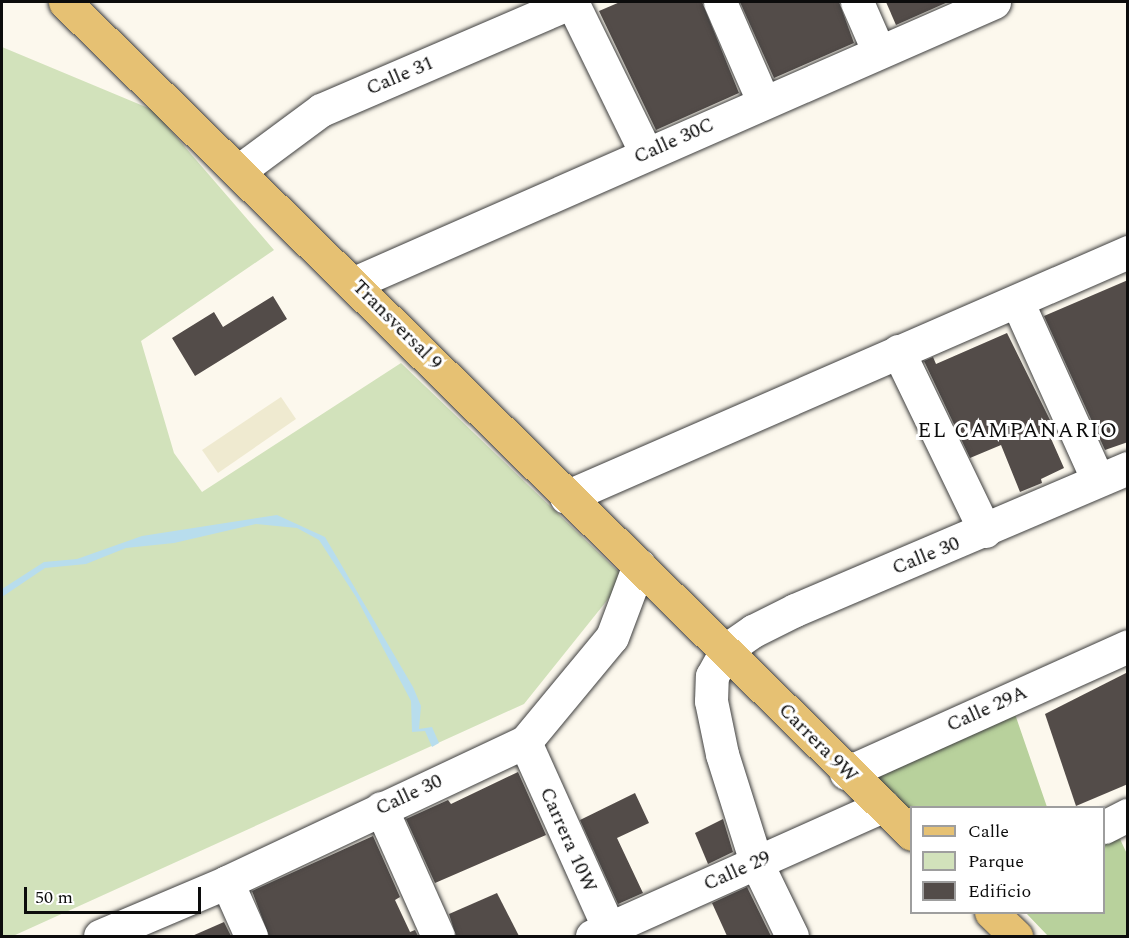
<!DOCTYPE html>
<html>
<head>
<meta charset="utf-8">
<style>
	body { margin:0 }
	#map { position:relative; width:1129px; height:938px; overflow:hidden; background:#fcf8ed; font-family:Spectral,serif }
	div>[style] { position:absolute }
	.farmland>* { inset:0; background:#efead0 }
	.green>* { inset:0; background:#d2e2bb }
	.forest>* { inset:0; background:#b8d19c }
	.water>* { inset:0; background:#b8dded }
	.building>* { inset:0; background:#534c49 }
	.roads { filter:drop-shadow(0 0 2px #3f3f3f) drop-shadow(0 0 2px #3f3f3f) }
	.minor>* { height:33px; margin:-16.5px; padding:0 16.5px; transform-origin:16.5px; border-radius:16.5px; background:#fff }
	.major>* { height:33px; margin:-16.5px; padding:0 16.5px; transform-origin:16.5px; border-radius:16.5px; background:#e6c173 }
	span { translate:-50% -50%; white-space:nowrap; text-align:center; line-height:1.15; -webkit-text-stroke:6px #fff; paint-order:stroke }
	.street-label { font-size:20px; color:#0c0c0c }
	.neighbourhood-label { font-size:21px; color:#0c0c0c; letter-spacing:1.5px }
	.frame { position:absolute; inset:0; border:3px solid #0c0c0c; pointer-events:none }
	.legend { position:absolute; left:910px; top:806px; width:195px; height:108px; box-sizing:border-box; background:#fff; border:2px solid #9e9e9e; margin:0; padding:8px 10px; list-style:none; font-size:18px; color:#0c0c0c }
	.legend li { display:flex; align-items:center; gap:12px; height:30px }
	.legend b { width:30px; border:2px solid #9e9e9e }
	.scale { position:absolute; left:24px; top:887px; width:177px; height:27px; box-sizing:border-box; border:3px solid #0c0c0c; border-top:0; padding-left:8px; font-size:18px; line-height:21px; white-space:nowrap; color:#0c0c0c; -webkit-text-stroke:4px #fff; paint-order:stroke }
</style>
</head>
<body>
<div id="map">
	<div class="farmland">
		<div style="clip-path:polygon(281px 397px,296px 419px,218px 473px,202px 450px)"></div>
	</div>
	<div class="green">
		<div style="clip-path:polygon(2px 47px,153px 110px,274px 250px,141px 341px,174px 453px,202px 492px,401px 363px,625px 578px,524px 704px,13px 936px,2px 936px)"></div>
	</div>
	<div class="forest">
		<div style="clip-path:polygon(1015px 714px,1047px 807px,912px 808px,911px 830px,864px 784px)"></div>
		<div style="clip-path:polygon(1120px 839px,1127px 854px,1127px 936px,1048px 936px,1026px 913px,1104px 912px,1104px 844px)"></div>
	</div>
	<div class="water">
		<div style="clip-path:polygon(277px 515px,325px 537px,413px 687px,421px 706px,419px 729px,432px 727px,439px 743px,432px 747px,425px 731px,412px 732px,411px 701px,356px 597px,319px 540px,297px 528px,256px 524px,174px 543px,126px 548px,86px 564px,45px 568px,2px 597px,2px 589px,44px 562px,77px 559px,142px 536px)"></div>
	</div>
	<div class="building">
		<div style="clip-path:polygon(620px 2px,702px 2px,739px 93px,656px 130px,599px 11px)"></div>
		<div style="clip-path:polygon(740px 2px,839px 2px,854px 43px,774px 78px)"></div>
		<div style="clip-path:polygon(886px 2px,948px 2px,896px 25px)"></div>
		<div style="clip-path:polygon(1128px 280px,1128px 442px,1105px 450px,1044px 316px)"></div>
		<div style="clip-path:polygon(273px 296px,287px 319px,195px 376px,172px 338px,214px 312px,223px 327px)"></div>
		<div style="clip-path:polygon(1007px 333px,1051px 422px,1045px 425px,1064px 468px,1041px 479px,1042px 483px,1020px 492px,1001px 445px,970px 458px,924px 361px,933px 357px,936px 364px)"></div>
		<div style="clip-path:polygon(1128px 672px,1128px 784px,1076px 806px,1045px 714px)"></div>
		<div style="clip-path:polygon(518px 772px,546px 835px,435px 883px,406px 819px,448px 800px,451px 804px)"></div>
		<div style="clip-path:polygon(635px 793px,649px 823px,617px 838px,643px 893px,618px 904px,580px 820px)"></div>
		<div style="clip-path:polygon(723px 819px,733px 852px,708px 864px,695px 833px)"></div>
		<div style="clip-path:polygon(373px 836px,400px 897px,395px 900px,410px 932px,415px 930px,418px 936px,269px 936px,252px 891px)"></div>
		<div style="clip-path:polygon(747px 887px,771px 936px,727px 936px,712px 903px)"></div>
		<div style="clip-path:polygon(497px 893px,519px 936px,456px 936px,449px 914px)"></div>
		<div style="clip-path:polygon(224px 922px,231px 936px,192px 936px)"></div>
	</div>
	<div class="roads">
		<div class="minor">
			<div style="left:572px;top:2px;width:168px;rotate:63.9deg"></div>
			<div style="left:720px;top:2px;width:108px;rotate:66.5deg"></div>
			<div style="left:857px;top:2px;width:52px;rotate:66.4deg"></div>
			<div style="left:240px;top:170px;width:101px;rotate:-36.5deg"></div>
			<div style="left:321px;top:110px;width:273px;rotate:-23.3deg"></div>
			<div style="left:354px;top:283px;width:699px;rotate:-23.7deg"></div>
			<div style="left:1017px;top:301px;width:196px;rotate:65.7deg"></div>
			<div style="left:898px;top:351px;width:200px;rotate:64.2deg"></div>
			<div style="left:566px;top:497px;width:613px;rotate:-23.55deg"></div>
			<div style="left:525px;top:742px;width:213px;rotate:65.8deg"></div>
			<div style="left:846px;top:773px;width:309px;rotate:-24.2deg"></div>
			<div style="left:381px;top:808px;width:140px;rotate:66deg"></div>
			<div style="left:1104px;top:827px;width:27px;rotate:-27deg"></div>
			<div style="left:227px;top:882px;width:59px;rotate:66deg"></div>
			<div style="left:100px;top:936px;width:138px;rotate:-23deg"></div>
			<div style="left:227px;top:882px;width:329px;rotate:-25.2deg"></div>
			<div style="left:525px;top:742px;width:136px;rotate:-50.4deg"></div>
			<div style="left:612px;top:637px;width:77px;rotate:-69.4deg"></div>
			<div style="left:592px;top:936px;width:319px;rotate:-24.1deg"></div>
			<div style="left:792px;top:936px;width:82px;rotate:-115.9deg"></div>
			<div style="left:756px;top:862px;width:113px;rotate:-107.5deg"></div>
			<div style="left:722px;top:754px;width:54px;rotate:-101.7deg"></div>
			<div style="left:711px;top:701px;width:25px;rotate:-88deg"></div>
			<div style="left:712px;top:676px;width:31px;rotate:-61deg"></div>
			<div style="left:727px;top:649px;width:32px;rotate:-35deg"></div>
			<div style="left:753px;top:631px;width:47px;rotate:-26.6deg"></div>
			<div style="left:795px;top:610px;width:362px;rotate:-23.1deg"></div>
		</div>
		<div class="major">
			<div style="left:65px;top:2px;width:1187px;rotate:44.49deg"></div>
			<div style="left:991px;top:912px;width:35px;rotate:44deg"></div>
		</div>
	</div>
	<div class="street-label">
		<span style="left:400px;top:76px;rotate:-23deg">Calle 31</span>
		<span style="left:674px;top:141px;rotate:-24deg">Calle 30C</span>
		<span style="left:397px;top:325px;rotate:45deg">Transversal 9</span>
		<span style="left:926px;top:556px;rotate:-22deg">Calle 30</span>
		<span style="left:987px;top:709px;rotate:-24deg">Calle 29A</span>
		<span style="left:818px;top:743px;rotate:45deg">Carrera 9W</span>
		<span style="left:409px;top:795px;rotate:-25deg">Calle 30</span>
		<span style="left:568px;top:840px;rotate:66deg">Carrera 10W</span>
		<span style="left:737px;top:871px;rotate:-24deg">Calle 29</span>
	</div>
	<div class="neighbourhood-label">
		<span style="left:1018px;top:431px">EL CAMPANARIO</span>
	</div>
	<div class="frame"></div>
	<ul class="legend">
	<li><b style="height:8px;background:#e6c173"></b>Calle</li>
	<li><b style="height:16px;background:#d2e2bb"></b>Parque</li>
	<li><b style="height:16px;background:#534c49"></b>Edificio</li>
	</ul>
	<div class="scale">50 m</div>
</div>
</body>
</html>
